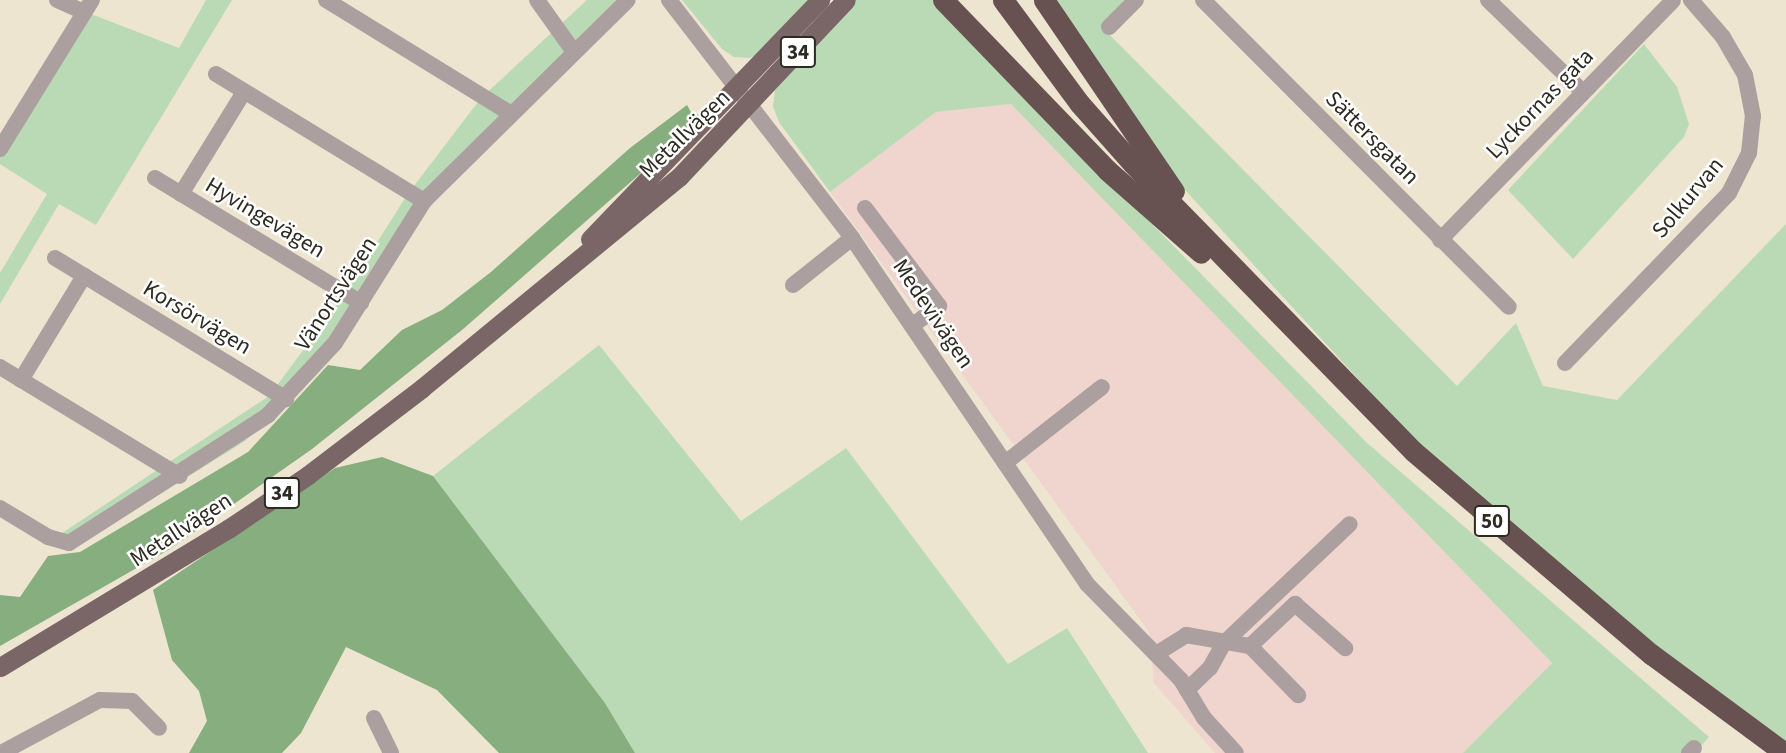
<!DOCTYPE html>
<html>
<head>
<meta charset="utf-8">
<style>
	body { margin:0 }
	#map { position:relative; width:1786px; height:753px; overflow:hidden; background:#ede5cf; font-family:"Source Sans 3",sans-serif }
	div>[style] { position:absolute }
	.industrial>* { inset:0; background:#efd5ce }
	.green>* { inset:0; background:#badab5 }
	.forest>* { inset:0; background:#86ae7f }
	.minor>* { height:16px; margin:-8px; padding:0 8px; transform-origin:8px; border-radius:8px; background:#aba09f }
	.major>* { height:19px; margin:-9.5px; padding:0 9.5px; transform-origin:9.5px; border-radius:9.5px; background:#7a6666 }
	.highway>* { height:21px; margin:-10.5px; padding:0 10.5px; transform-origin:10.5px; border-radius:10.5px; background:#685151 }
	span { translate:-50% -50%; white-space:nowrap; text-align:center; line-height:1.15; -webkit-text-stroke:5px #fff; paint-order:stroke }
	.shield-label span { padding:2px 5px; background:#fff; border:2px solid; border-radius:5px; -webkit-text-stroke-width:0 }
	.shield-label { font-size:21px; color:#2d2a22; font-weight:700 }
	.street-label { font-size:23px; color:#2d2a22 }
</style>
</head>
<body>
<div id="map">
	<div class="industrial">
		<div style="clip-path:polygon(1011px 104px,1552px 663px,1463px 753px,1215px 753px,1154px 683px,1149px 632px,830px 192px,936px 112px)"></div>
	</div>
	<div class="green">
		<div style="clip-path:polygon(206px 0,232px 0,96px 225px,59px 204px,0 304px,0 273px,47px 194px,0 164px,0 157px,91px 14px,179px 48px)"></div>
		<div style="clip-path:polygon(587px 0,618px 0,427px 206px,285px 402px,245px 441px,71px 550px,47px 543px,269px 396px,342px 298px,407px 195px,481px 98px)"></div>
		<div style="clip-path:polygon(682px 0,812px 0,760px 54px,749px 58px,734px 57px,722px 49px)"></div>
		<div style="clip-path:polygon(854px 0,932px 0,1367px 443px,1709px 737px,1695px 753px,1463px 753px,1552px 663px,1011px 104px,936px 112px,830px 192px,779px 122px,773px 107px,775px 90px)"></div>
		<div style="clip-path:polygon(1052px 0,1125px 0,1103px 28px,1457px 386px,1516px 323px,1543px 386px,1617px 400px,1786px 224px,1786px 741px,1617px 616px,1416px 442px,1175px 179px)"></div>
		<div style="clip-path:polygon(1644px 44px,1677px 87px,1689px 124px,1684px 137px,1573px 259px,1508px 190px)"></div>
		<div style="clip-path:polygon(599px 345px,741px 521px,846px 448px,1008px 664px,1067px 628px,1148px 753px,635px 753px,605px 703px,433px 476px)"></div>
	</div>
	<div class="forest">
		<div style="clip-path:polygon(687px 105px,696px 121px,666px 151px,462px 330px,312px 449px,170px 549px,0 646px,0 595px,20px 597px,48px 556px,80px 552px,248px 452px,328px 365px,360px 370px,402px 330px,442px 310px,491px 272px,630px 148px)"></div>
		<div style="clip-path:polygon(382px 457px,433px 476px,605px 703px,635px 753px,499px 753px,437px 690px,346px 647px,301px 733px,282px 753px,189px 753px,207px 721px,199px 691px,172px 660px,153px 590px,335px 468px)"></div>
	</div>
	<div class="minor">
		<div style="left:57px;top:0;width:30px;rotate:24deg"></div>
		<div style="left:326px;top:0;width:217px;rotate:31.6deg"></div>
		<div style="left:537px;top:0;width:64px;rotate:54.6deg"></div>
		<div style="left:669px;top:0;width:300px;rotate:52.4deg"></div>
		<div style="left:852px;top:238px;width:418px;rotate:55.8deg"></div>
		<div style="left:1087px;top:584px;width:134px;rotate:45.6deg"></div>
		<div style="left:1181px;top:680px;width:44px;rotate:58.8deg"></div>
		<div style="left:1204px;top:718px;width:47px;rotate:47.6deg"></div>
		<div style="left:1203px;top:0;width:433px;rotate:45.1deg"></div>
		<div style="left:1488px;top:0;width:132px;rotate:44.1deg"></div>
		<div style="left:1109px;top:27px;width:38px;rotate:-45deg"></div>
		<div style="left:216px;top:74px;width:244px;rotate:31.4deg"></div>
		<div style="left:0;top:149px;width:175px;rotate:-58.3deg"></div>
		<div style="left:155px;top:178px;width:241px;rotate:31.2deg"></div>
		<div style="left:181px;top:194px;width:120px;rotate:-58.3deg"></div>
		<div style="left:865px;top:208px;width:123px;rotate:52.9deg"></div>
		<div style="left:939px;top:306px;width:31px;rotate:144deg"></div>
		<div style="left:1440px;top:240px;width:334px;rotate:-45.8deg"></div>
		<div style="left:55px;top:258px;width:271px;rotate:31.4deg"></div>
		<div style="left:793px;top:285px;width:75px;rotate:-38.5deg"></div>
		<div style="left:1565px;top:363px;width:236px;rotate:-46deg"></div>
		<div style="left:1729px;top:193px;width:45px;rotate:-63.4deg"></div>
		<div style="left:1749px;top:153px;width:37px;rotate:-84deg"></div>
		<div style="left:1753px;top:116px;width:42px;rotate:-101deg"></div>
		<div style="left:1745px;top:75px;width:44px;rotate:-120.1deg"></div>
		<div style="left:1723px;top:37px;width:49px;rotate:-130.9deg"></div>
		<div style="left:0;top:367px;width:210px;rotate:31.2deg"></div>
		<div style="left:21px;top:380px;width:122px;rotate:-58.8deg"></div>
		<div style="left:1005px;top:463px;width:123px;rotate:-38.1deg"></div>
		<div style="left:0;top:508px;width:56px;rotate:31.1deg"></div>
		<div style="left:48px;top:537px;width:22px;rotate:16deg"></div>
		<div style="left:69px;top:543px;width:237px;rotate:-32.7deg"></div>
		<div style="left:268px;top:415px;width:98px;rotate:-47.1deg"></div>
		<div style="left:335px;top:343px;width:168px;rotate:-57.9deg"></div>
		<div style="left:424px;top:201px;width:286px;rotate:-44.6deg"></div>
		<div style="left:1250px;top:646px;width:62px;rotate:-43deg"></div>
		<div style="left:1295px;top:604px;width:67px;rotate:41.3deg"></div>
		<div style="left:1156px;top:654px;width:36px;rotate:-32deg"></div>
		<div style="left:1186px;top:635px;width:65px;rotate:9.8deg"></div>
		<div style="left:1250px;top:646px;width:69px;rotate:45.6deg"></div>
		<div style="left:1187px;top:690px;width:32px;rotate:-44deg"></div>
		<div style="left:1210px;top:668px;width:29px;rotate:-61deg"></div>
		<div style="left:1224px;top:643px;width:173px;rotate:-43.4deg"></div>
		<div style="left:374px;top:718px;width:39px;rotate:64deg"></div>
		<div style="left:1px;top:753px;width:112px;rotate:-28.2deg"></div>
		<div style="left:100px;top:700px;width:32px;rotate:2deg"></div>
		<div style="left:132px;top:701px;width:38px;rotate:45deg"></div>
		<div style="left:1689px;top:753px;width:7px;rotate:-45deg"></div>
	</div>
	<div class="major">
		<div style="left:590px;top:239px;width:332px;rotate:-46.1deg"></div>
		<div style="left:0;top:667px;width:267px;rotate:-31.2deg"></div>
		<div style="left:228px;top:529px;width:97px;rotate:-34deg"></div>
		<div style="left:308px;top:475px;width:143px;rotate:-37.3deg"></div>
		<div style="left:422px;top:388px;width:333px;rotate:-39.4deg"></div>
		<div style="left:679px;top:177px;width:243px;rotate:-46.7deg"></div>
	</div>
	<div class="highway">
		<div style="left:943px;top:0;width:236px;rotate:46deg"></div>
		<div style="left:1107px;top:170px;width:125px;rotate:41.4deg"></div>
		<div style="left:1003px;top:0;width:129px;rotate:53.5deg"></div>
		<div style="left:1080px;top:104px;width:80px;rotate:48.5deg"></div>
		<div style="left:1133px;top:164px;width:401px;rotate:45.7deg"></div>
		<div style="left:1413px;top:451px;width:313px;rotate:40.5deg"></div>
		<div style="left:1651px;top:654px;width:167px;rotate:36.5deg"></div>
		<div style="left:1044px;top:0;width:231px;rotate:55.8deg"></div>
	</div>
	<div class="shield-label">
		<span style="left:798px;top:52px">34</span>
		<span style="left:282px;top:493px">34</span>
		<span style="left:1492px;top:521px">50</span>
	</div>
	<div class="street-label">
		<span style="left:1540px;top:104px;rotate:-46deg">Lyckornas gata</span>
		<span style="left:685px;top:134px;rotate:-44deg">Metallvägen</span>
		<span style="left:1372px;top:138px;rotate:45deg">Sättersgatan</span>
		<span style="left:1688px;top:198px;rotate:-50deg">Solkurvan</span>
		<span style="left:265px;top:218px;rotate:31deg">Hyvingevägen</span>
		<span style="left:336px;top:294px;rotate:-57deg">Vänortsvägen</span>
		<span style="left:933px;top:314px;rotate:56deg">Medevivägen</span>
		<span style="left:197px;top:318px;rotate:31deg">Korsörvägen</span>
		<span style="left:181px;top:530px;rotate:-33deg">Metallvägen</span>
	</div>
</div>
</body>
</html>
